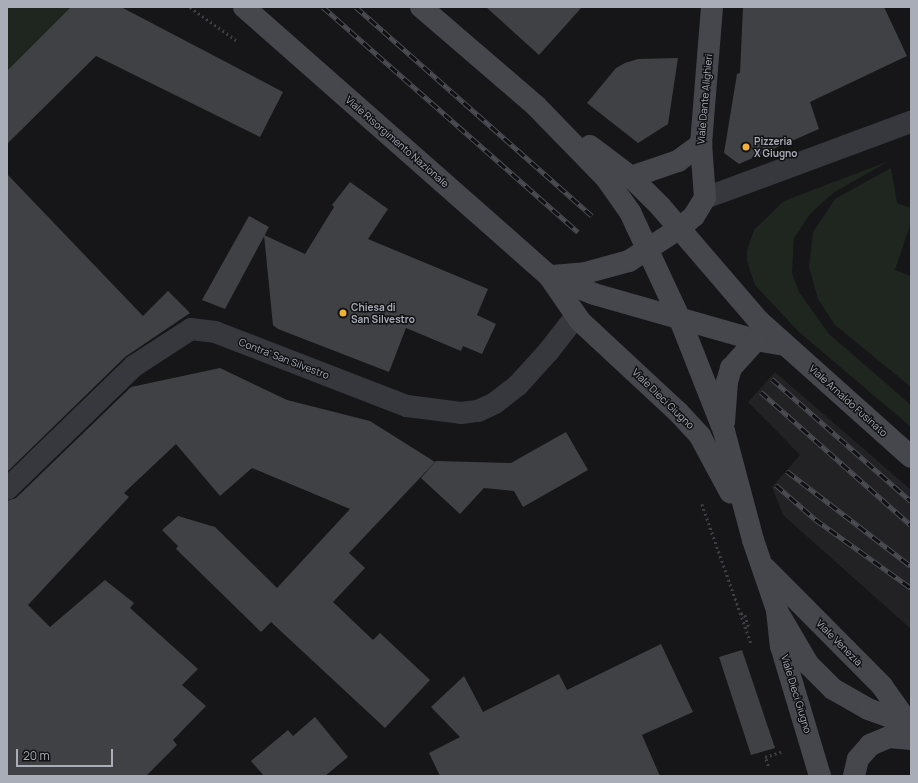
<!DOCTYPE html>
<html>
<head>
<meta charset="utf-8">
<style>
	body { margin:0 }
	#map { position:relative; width:918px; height:783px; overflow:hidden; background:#161618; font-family:Manrope,sans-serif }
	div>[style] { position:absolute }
	.built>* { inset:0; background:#222225 }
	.green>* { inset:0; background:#1e261f }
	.building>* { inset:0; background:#404145 }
	.path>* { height:2.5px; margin-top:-1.25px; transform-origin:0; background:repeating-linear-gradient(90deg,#3d3f44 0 2px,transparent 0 5px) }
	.street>* { height:22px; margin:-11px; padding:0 11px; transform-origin:11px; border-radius:11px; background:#37383d }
	.secondary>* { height:22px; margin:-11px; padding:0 11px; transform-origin:11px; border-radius:11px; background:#45474d }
	.rail>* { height:4.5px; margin-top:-2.25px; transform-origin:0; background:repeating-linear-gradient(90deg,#111113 0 9px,#4a4c52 0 18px); box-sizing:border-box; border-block:1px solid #4a4c52 }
	.dots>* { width:11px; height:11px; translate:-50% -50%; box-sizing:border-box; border:2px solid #111113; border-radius:50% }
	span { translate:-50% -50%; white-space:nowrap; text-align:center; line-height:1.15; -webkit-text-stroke:3px #111113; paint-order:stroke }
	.street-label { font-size:10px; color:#a8adb8 }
	.poi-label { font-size:10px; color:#a8adb8; font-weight:700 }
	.left { translate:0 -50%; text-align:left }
	.frame { position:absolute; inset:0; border:8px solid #a8adb8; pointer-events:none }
	.scale { position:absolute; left:16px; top:749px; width:97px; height:18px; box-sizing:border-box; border:2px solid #a8adb8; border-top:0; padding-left:5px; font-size:12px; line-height:14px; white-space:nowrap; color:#a8adb8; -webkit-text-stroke:3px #111113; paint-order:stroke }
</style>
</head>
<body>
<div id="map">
	<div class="built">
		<div style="clip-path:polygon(775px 372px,911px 490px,911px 629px,783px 515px,772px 487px,800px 455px,748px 402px)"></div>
	</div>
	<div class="green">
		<div style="clip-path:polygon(7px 7px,71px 7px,7px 71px)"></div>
		<div style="clip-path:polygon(889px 161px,833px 193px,810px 214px,794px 238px,792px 273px,799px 292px,829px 334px,911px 405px,911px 427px,799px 332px,755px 285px,747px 261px,747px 250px,754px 230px,784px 201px)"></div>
		<div style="clip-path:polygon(891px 168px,897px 203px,911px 208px,911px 222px,895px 270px,911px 276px,911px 387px,835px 325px,818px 299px,809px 267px,813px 232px,835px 199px)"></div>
	</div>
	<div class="building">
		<div style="clip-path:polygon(71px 7px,121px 7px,283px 92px,260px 137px,96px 56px,7px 144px,7px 71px)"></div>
		<div style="clip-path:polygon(486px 7px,582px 7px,539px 55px)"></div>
		<div style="clip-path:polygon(743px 7px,884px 7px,907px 56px,810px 102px,819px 129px,739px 164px,724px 153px,737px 74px,740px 73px)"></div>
		<div style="clip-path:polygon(678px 58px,668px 124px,638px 143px,587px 103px,616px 68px,625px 63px,638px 59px)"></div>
		<div style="clip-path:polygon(7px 174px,143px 316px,168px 291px,190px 313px,125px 357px,7px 472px)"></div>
		<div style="clip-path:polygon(350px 182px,388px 209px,368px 239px,488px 289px,477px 315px,496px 324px,482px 354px,463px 346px,461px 351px,406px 328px,389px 372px,278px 329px,273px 325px,264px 235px,305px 254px,334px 207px,332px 205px)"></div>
		<div style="clip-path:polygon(249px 216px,269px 227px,225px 309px,202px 300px)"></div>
		<div style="clip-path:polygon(220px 368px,287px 400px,370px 421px,435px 462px,349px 553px,365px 568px,333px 602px,373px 640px,380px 633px,430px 680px,385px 728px,271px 622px,261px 632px,176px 549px,178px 546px,162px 530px,178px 516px,215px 527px,277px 588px,350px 509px,252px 468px,220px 496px,176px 444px,124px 493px,129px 497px,28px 605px,50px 627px,105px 580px,134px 603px,130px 608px,198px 669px,182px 685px,206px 706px,173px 740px,177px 745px,146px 776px,7px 776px,7px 501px,16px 498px,131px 387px)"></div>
		<div style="clip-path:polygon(566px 432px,588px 470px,523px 507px,514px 491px,484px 488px,460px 514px,421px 478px,436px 461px,511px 463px)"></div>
		<div style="clip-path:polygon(661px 644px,693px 712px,642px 735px,660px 776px,440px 776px,429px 753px,460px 737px,431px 707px,464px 676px,483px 712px,559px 674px,567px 690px)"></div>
		<div style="clip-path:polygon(742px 650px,775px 748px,751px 755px,719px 657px)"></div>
		<div style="clip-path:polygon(315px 717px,348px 757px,325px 776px,264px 776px,251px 761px,288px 730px,293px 736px)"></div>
	</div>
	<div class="path">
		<div style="left:190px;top:7px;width:57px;rotate:35.7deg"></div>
		<div style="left:702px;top:504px;width:147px;rotate:70.6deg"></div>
		<div style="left:741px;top:613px;width:4px;rotate:27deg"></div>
		<div style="left:745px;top:615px;width:13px;rotate:72deg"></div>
		<div style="left:768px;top:766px;width:9px;rotate:-108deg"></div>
		<div style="left:765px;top:757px;width:19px;rotate:-18deg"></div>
	</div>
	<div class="street">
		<div style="left:705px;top:198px;width:220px;rotate:-20.3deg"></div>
		<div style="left:7px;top:489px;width:177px;rotate:-44.1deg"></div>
		<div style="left:134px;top:366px;width:68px;rotate:-33deg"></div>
		<div style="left:191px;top:329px;width:24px;rotate:7deg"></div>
		<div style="left:215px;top:332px;width:206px;rotate:21.1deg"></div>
		<div style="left:407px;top:406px;width:54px;rotate:7.4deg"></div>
		<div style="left:461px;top:413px;width:17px;rotate:-7deg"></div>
		<div style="left:478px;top:411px;width:19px;rotate:-25deg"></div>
		<div style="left:495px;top:403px;width:29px;rotate:-38deg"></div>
		<div style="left:518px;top:385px;width:45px;rotate:-47.7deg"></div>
		<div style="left:548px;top:352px;width:46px;rotate:-52.1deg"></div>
	</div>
	<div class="secondary">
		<div style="left:244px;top:7px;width:407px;rotate:41.4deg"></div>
		<div style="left:549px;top:276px;width:48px;rotate:21.8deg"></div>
		<div style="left:594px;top:294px;width:168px;rotate:15.9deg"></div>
		<div style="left:756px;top:340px;width:29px;rotate:10deg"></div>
		<div style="left:421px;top:7px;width:152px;rotate:40.7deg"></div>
		<div style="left:536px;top:106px;width:100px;rotate:45.8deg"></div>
		<div style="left:606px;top:178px;width:42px;rotate:54.8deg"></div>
		<div style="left:630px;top:212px;width:116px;rotate:65deg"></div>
		<div style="left:679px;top:317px;width:123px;rotate:68.5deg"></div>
		<div style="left:724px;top:431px;width:113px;rotate:75.1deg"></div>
		<div style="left:753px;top:540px;width:74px;rotate:71.1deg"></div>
		<div style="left:777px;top:610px;width:36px;rotate:84deg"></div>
		<div style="left:781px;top:646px;width:136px;rotate:73.3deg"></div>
		<div style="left:590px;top:146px;width:51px;rotate:37.1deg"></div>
		<div style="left:631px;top:177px;width:41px;rotate:45deg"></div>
		<div style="left:660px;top:206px;width:152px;rotate:49.3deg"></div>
		<div style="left:759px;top:321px;width:204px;rotate:41.8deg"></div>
		<div style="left:631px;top:177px;width:50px;rotate:-18.8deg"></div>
		<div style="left:678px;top:161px;width:29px;rotate:-36deg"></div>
		<div style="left:549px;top:276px;width:55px;rotate:55.4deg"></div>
		<div style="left:580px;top:321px;width:134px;rotate:42.9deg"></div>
		<div style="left:678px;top:412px;width:33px;rotate:47deg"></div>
		<div style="left:700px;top:436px;width:64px;rotate:61.8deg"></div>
		<div style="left:552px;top:276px;width:33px;rotate:-5deg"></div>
		<div style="left:585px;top:273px;width:46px;rotate:-15.3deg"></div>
		<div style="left:629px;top:261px;width:61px;rotate:-32.9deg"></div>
		<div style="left:680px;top:228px;width:18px;rotate:-41deg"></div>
		<div style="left:694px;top:216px;width:21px;rotate:-59deg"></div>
		<div style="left:705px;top:198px;width:54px;rotate:-94.2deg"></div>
		<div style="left:701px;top:144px;width:137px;rotate:-85.4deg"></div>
		<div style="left:724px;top:422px;width:40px;rotate:-85.7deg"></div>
		<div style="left:727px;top:382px;width:15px;rotate:-74deg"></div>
		<div style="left:731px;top:368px;width:38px;rotate:-48deg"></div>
		<div style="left:766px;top:569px;width:165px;rotate:45.2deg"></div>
		<div style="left:882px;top:686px;width:50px;rotate:54.7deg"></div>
		<div style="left:780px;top:616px;width:56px;rotate:59.7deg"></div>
		<div style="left:808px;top:664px;width:35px;rotate:45deg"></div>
		<div style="left:833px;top:689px;width:40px;rotate:29.7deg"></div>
		<div style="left:868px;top:709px;width:41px;rotate:19.7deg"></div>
		<div style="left:854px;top:776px;width:17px;rotate:-77deg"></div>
		<div style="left:858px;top:759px;width:18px;rotate:-49deg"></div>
		<div style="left:870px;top:745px;width:21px;rotate:-23deg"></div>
		<div style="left:889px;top:737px;width:22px;rotate:5deg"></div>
	</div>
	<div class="rail">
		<div style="left:323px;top:7px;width:340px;rotate:41.4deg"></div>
		<div style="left:356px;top:7px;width:315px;rotate:41.5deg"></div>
		<div style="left:772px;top:379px;width:185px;rotate:41.3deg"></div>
		<div style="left:761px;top:392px;width:200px;rotate:41.6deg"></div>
		<div style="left:787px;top:471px;width:156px;rotate:37.5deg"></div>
		<div style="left:776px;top:485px;width:52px;rotate:41.1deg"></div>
		<div style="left:815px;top:519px;width:118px;rotate:35.7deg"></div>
	</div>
	<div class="dots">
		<div style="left:746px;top:147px;background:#f2b134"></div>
		<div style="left:343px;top:313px;background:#f2b134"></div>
	</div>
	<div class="street-label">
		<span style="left:705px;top:99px;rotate:-85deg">Viale Dante Alighieri</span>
		<span style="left:397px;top:142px;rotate:41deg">Viale Risorgimento Nazionale</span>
		<span style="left:284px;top:359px;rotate:21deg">Contra' San Silvestro</span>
		<span style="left:663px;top:399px;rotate:44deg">Viale Dieci Giugno</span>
		<span style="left:848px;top:401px;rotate:42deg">Viale Arnaldo Fusinato</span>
		<span style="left:839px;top:643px;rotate:45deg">Viale Venezia</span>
		<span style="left:796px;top:694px;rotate:73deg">Viale Dieci Giugno</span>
	</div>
	<div class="poi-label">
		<span class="left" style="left:754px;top:147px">Pizzeria<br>X Giugno</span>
		<span class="left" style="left:351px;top:313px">Chiesa di<br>San Silvestro</span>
	</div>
	<div class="frame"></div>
	<div class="scale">20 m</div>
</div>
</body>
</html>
